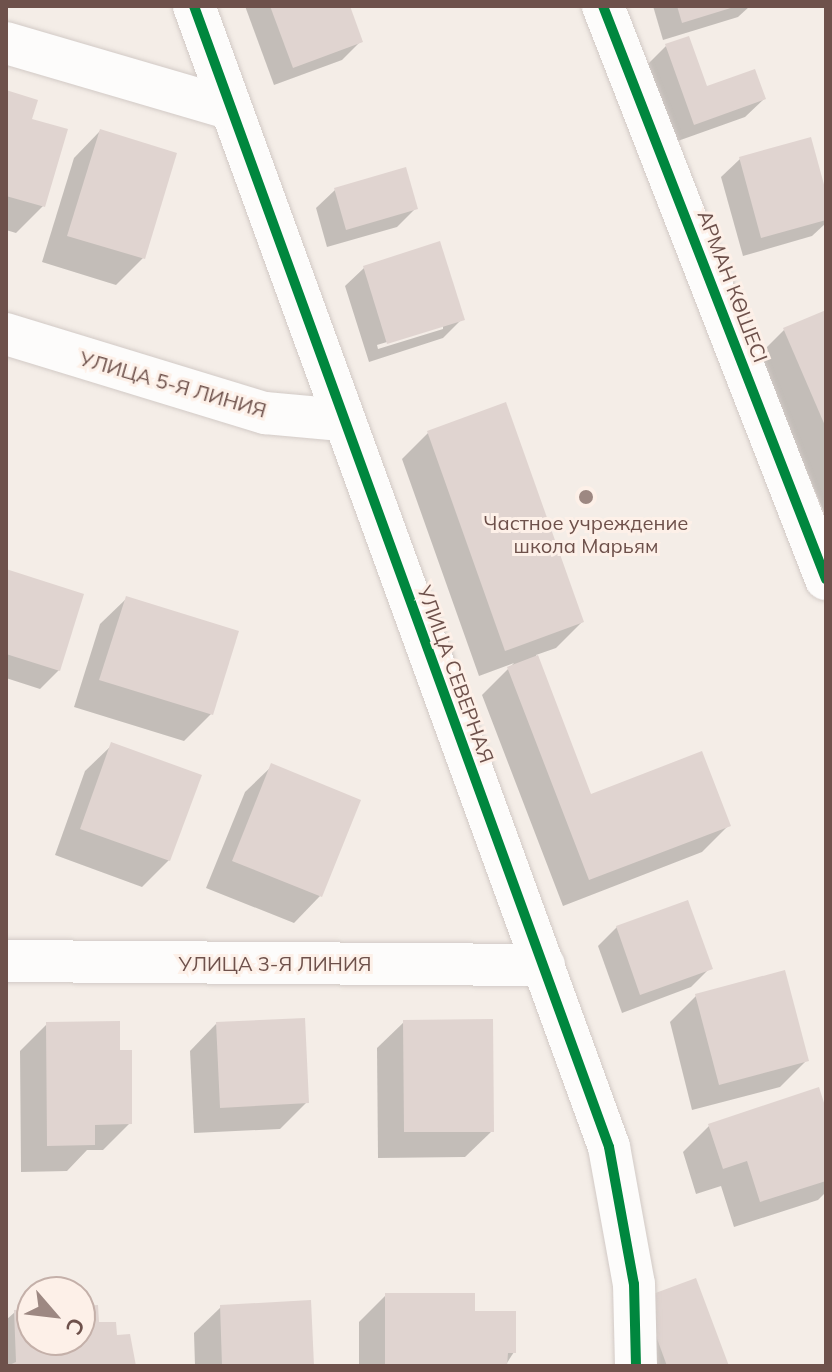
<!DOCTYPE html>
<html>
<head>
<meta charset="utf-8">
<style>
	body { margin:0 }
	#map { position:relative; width:832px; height:1372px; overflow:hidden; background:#f4ede7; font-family:Mulish,sans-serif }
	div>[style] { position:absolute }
	.shadow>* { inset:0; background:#0003 }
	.building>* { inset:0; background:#e0d4d0 }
	.roads { filter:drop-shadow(0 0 2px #d2cac6) drop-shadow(0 0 2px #d2cac6) }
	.street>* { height:42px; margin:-21px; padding:0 21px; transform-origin:21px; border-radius:21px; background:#fdfcfb }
	.cycleway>* { height:10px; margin:-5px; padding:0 5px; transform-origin:5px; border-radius:5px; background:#00873e }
	.dots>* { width:22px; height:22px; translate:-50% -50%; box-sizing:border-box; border:4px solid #fdf0e8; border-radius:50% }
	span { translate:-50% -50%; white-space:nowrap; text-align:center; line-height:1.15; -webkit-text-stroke:6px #fdf0e8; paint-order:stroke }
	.street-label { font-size:20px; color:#6e514b }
	.poi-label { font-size:20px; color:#6e514b }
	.frame { position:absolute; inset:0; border:8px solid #6e514b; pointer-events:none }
	.north { position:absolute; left:16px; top:1276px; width:80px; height:80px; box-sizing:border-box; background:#fdf0e8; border:2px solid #c4b0a9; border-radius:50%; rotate:118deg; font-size:22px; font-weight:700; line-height:32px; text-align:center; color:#6e514b }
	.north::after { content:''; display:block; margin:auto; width:28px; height:36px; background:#9d8882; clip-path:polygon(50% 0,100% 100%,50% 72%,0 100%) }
</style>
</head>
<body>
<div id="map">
	<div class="shadow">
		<div style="clip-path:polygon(245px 6px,348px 6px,361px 41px,342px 60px,274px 85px)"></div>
		<div style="clip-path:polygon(653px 6px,750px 6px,738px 17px,663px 40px)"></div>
		<div style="clip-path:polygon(666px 46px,706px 89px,764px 99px,745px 117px,675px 142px,647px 65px)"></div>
		<div style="clip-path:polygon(6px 92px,30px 120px,43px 206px,16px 233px,6px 230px)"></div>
		<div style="clip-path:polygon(100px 131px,143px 258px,116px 285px,42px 262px,74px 158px)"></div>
		<div style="clip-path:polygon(740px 159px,826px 199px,826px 223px,812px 236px,743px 256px,721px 177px)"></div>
		<div style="clip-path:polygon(335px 190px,416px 208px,397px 227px,327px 247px,316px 208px)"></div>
		<div style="clip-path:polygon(evenodd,364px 268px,462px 319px,443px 338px,369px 362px,345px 286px,364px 268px,443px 325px,443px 329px,378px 349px,377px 345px,443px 325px)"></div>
		<div style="clip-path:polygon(826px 312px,826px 517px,758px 356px,784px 330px)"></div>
		<div style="clip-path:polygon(428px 433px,582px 622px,556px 648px,536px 655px,590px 797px,729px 825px,702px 852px,563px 906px,482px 695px,514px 663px,479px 676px,402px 459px)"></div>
		<div style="clip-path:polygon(6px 571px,59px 670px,40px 689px,6px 678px)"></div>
		<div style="clip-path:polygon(127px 598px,211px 714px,184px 741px,74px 707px,100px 624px)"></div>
		<div style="clip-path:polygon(112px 745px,169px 860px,142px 887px,55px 855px,85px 771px)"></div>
		<div style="clip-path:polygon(272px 766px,320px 896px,294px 923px,206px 888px,245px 792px)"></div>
		<div style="clip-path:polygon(617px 927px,710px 968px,691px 987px,622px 1013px,598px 946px)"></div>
		<div style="clip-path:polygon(696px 996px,807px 1060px,780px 1087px,692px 1110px,670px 1022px)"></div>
		<div style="clip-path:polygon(404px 1022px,492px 1131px,465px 1157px,378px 1158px,377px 1048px)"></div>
		<div style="clip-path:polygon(47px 1024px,130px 1123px,103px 1150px,87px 1150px,67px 1171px,21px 1172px,20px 1051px)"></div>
		<div style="clip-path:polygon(216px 1024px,307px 1102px,280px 1129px,194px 1133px,190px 1051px)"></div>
		<div style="clip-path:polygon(826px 1115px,826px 1192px,818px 1200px,734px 1227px,721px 1186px,696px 1194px,683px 1152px,709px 1126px)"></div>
		<div style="clip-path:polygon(386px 1295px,473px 1313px,514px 1352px,505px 1366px,359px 1366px,359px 1322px)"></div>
		<div style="clip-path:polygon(644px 1300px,726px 1366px,631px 1366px)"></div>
		<div style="clip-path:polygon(221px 1307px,312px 1366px,195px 1366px,194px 1333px)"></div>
		<div style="clip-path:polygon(80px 1308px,132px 1366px,6px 1366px,6px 1320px,15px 1312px,32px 1311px,32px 1340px,80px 1340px)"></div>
	</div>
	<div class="building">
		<div style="clip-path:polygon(270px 6px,350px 6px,363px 42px,293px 68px)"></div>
		<div style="clip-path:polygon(677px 6px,734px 6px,734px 7px,682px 23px)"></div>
		<div style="clip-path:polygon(689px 36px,707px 86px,755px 69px,766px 99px,694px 125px,665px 44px)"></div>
		<div style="clip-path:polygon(6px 90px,38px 100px,32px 119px,68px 129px,45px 207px,6px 196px)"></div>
		<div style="clip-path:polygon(100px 129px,177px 153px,145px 259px,67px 236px)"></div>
		<div style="clip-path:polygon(811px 137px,826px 192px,826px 220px,761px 238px,739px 157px)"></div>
		<div style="clip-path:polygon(406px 167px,418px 209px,346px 230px,334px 188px)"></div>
		<div style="clip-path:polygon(440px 241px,465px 320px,387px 344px,363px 266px)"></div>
		<div style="clip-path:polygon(826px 310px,826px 428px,783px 328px)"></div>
		<div style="clip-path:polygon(506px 402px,584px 622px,505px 651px,427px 431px)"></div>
		<div style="clip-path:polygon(6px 569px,84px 594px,60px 671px,6px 654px)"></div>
		<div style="clip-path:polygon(126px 596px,239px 631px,213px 715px,99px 680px)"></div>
		<div style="clip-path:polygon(538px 655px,591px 794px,702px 751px,731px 826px,589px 880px,507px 667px)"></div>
		<div style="clip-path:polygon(111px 742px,202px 775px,170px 861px,80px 829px)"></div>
		<div style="clip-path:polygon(271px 763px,361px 800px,322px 897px,232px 861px)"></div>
		<div style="clip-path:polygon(688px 900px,713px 969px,640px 995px,616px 926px)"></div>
		<div style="clip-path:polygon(785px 970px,809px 1061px,719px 1085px,695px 994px)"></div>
		<div style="clip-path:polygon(305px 1018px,309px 1103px,220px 1108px,216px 1022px)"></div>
		<div style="clip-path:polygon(493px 1019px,494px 1132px,404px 1132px,403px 1020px)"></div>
		<div style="clip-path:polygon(120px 1021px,120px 1050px,132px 1050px,132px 1124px,95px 1125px,95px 1145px,47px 1146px,46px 1022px)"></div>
		<div style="clip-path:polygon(819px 1087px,826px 1109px,826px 1181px,760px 1202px,747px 1161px,723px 1169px,708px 1124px)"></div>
		<div style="clip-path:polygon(696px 1278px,729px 1366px,667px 1366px,642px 1298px)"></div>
		<div style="clip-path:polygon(385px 1293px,475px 1293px,475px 1311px,516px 1311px,516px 1353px,508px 1353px,507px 1366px,385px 1366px)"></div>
		<div style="clip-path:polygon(311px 1300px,314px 1366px,222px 1366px,220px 1305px)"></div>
		<div style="clip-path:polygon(98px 1305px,99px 1322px,116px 1322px,117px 1335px,130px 1334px,136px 1366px,7px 1366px,16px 1362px,14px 1310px,32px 1309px,32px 1340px,80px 1340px,80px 1306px)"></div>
	</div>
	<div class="roads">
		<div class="street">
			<div style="left:194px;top:6px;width:1214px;rotate:70.01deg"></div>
			<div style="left:609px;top:1147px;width:139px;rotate:79.7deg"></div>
			<div style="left:634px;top:1284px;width:82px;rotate:88.6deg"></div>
			<div style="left:603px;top:6px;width:615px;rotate:68.74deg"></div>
			<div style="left:6px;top:43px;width:234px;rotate:16.3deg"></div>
			<div style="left:6px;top:334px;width:271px;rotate:17deg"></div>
			<div style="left:265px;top:413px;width:77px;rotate:5.2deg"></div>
			<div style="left:6px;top:961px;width:538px;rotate:0.43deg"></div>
		</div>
	</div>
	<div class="cycleway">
		<div style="left:194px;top:6px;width:1214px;rotate:70.01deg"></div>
		<div style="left:609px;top:1147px;width:139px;rotate:79.7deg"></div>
		<div style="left:634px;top:1284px;width:82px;rotate:88.6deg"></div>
		<div style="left:603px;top:6px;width:615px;rotate:68.74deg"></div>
	</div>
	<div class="dots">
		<div style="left:586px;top:497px;background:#9d8882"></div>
	</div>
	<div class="street-label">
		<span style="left:733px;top:286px;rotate:69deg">АРМАН КӨШЕСІ</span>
		<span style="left:173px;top:384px;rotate:16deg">УЛИЦА 5-Я ЛИНИЯ</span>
		<span style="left:456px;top:674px;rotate:70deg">УЛИЦА СЕВЕРНАЯ</span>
		<span style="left:275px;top:963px">УЛИЦА 3-Я ЛИНИЯ</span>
	</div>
	<div class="poi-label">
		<span style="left:586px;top:534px">Частное учреждение<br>школа Марьям</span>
	</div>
	<div class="frame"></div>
	<div class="north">С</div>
</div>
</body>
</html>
